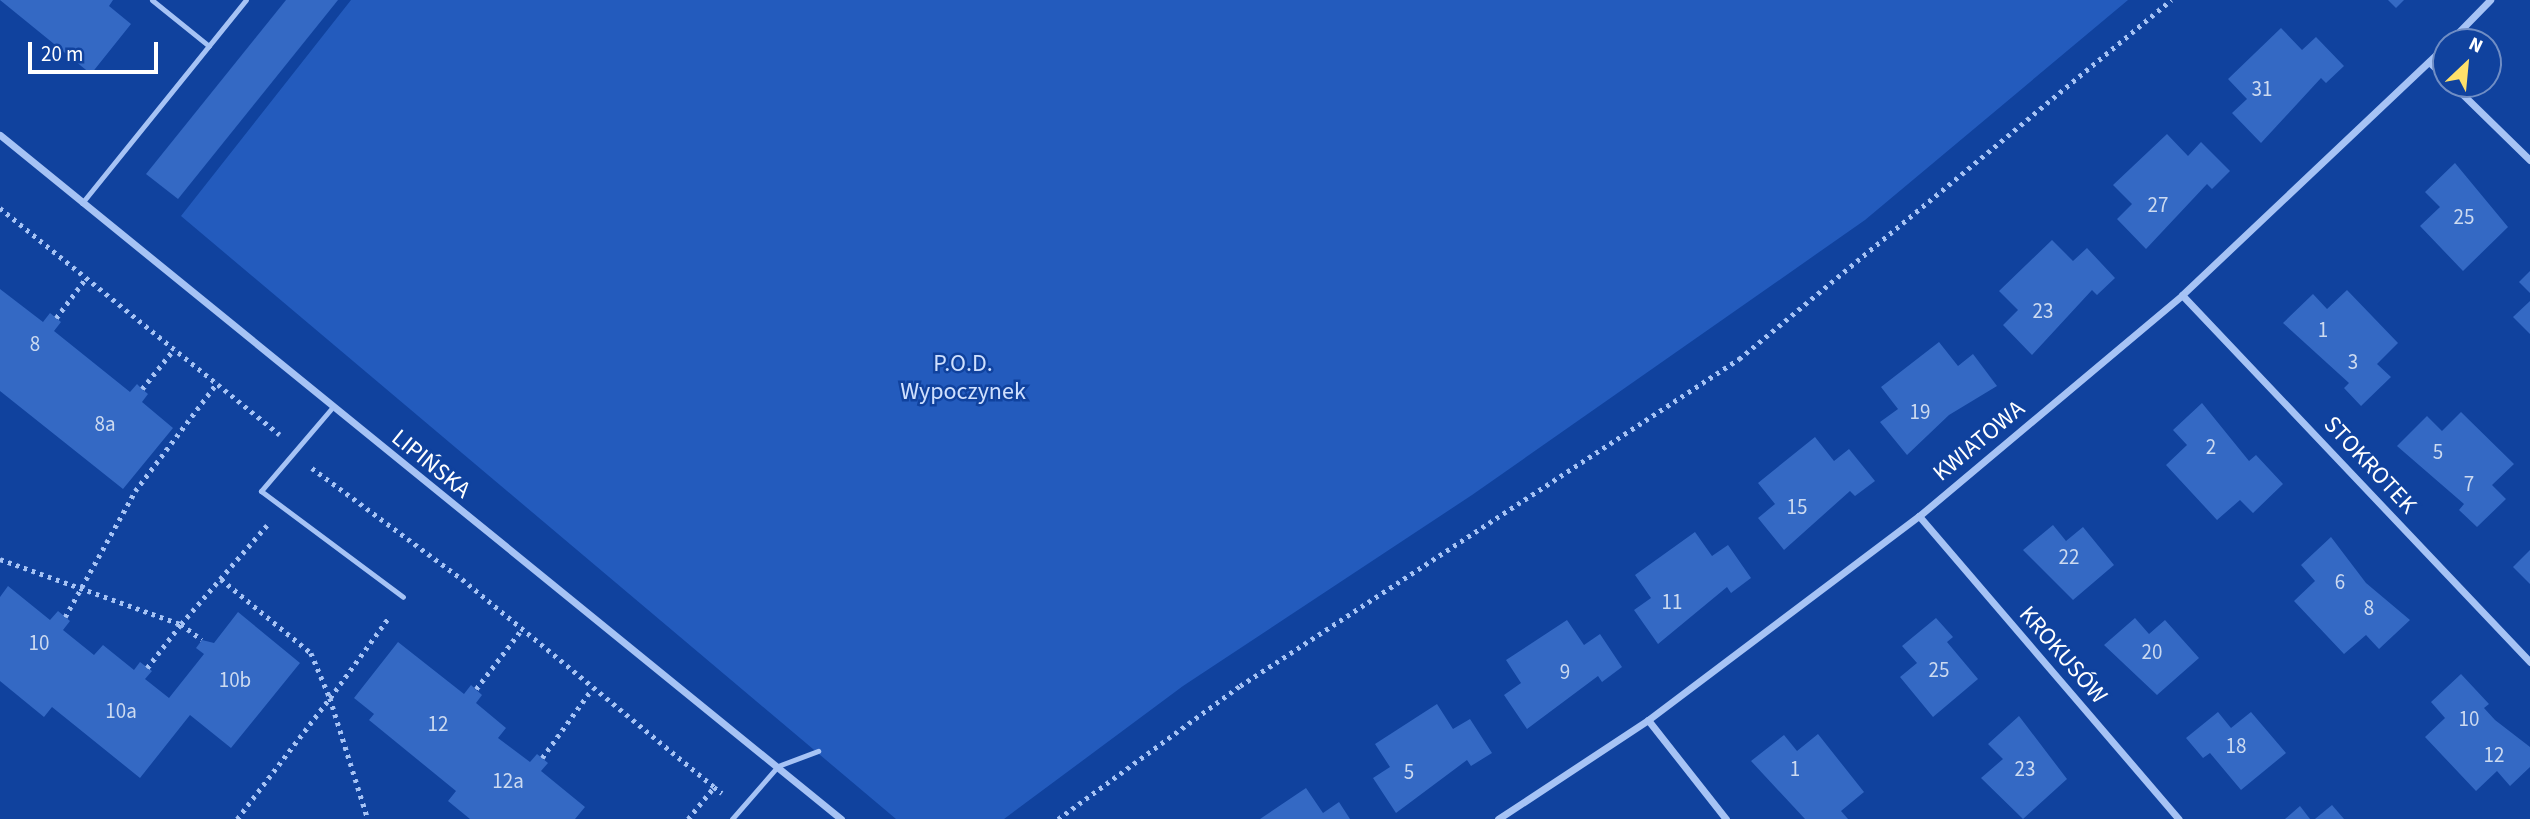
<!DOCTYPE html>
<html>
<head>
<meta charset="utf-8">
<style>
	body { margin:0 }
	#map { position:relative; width:2530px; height:819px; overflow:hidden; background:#10429e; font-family:"Source Sans 3",sans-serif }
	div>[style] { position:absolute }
	.green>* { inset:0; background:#235bbd }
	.building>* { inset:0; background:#3469c4 }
	.path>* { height:4.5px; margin-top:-2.25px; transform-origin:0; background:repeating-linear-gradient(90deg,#a6c3f5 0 3.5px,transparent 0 8.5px) }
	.lane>* { height:5px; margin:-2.5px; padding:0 2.5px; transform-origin:2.5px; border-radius:2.5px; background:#a6c3f5 }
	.street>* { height:7px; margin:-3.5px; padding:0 3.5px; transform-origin:3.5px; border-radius:3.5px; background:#a6c3f5 }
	span { translate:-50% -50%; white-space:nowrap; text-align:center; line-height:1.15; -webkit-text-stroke:5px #10429e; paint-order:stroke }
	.number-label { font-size:21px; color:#ccdaf0 }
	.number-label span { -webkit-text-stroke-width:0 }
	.park-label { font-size:24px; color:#cfe0fe }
	.street-label { font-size:24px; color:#fff }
	.north { position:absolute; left:2432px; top:28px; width:70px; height:70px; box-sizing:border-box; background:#10429e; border:2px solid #708ec5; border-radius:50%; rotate:26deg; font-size:19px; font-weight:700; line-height:28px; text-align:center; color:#fff }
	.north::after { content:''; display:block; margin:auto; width:24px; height:32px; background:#ffe06a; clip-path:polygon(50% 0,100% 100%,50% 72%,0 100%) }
	.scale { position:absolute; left:28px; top:42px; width:130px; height:32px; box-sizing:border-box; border:4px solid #fff; border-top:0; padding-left:9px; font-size:21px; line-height:24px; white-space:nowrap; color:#fff; -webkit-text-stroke:5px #10429e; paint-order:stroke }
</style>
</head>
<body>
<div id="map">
	<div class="green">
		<div style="clip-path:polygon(351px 0,2128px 0,1865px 220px,1472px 495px,1183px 686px,1004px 819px,896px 819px,181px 216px)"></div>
	</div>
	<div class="building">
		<div style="clip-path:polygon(0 0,113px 0,109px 6px,131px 24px,91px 74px)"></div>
		<div style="clip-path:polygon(286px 0,338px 0,178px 199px,146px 174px)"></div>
		<div style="clip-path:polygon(2388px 0,2404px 0,2396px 8px)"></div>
		<div style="clip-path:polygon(2281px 28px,2302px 50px,2316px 37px,2344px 66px,2326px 83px,2321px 78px,2261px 143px,2232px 113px,2247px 99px,2228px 79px)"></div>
		<div style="clip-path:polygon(2167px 134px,2188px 156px,2201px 142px,2230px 171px,2212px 189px,2207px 184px,2146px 249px,2117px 219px,2132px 204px,2113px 185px)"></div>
		<div style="clip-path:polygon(2455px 163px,2508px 227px,2463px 271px,2420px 226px,2440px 207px,2425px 192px)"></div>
		<div style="clip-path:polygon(2052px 240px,2073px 261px,2087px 248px,2115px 278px,2097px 295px,2092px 290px,2032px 355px,2003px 325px,2018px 310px,1999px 291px)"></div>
		<div style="clip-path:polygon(2530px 271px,2530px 293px,2519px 282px)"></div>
		<div style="clip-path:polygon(0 289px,43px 322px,50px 313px,61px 322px,54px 331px,130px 392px,137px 384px,142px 389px,148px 394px,142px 402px,173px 428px,123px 489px,0 391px)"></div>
		<div style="clip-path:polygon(2347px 290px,2398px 343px,2377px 364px,2391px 377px,2361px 406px,2344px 388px,2349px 383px,2283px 323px,2313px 294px,2327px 309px)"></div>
		<div style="clip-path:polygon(2530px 301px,2530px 334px,2513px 317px)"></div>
		<div style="clip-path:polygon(1939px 342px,1958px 366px,1973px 354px,1997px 386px,1949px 415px,1907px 455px,1880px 422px,1898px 409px,1881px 387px)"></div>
		<div style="clip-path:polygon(2202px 403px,2249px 461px,2256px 455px,2283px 484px,2253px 513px,2240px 500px,2217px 520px,2166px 465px,2187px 445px,2173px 430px)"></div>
		<div style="clip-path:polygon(2461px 412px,2514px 464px,2492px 485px,2506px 499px,2477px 527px,2459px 510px,2464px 504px,2397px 446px,2427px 416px,2442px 431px)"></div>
		<div style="clip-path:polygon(1815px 437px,1834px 461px,1849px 449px,1875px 481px,1855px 496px,1850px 491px,1784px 550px,1758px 518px,1775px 504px,1758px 483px)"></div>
		<div style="clip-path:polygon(2053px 525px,2066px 541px,2083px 527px,2114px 565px,2073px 600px,2023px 550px)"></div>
		<div style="clip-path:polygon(1695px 532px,1712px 556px,1728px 545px,1751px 578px,1731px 593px,1727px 587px,1658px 644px,1634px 610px,1651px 598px,1635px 575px)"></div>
		<div style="clip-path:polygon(2331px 537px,2366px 583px,2410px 620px,2379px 649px,2366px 635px,2344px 654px,2294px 601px,2315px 581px,2301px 565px)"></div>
		<div style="clip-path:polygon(2530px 550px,2530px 584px,2513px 567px)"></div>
		<div style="clip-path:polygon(8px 586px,50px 620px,58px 611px,70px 621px,63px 630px,94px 655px,103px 645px,134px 670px,140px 662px,152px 671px,145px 679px,169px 698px,204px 654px,196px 648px,202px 640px,214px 643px,238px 612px,300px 663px,231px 748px,190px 715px,140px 778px,52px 707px,44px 717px,0 681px,0 597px)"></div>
		<div style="clip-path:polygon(1936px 618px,1953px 637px,1947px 642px,1978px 679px,1933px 717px,1900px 677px,1917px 663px,1902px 646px)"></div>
		<div style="clip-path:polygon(2135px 618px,2149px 634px,2165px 620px,2199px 658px,2157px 695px,2104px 645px)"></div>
		<div style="clip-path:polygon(1567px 620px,1584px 645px,1600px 634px,1622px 667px,1602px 682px,1598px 676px,1527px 729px,1504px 695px,1521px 683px,1506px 660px)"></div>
		<div style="clip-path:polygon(398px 642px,464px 694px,471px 685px,482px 695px,476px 703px,506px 728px,498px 738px,530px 762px,537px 754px,548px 763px,541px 771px,585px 807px,575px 819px,470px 819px,448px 801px,456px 791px,369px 720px,374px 714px,354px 698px)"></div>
		<div style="clip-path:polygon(2461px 674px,2489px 704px,2484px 708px,2495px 720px,2530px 747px,2530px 767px,2510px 786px,2497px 771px,2476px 791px,2425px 737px,2445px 718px,2431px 702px)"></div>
		<div style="clip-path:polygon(1437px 704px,1453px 729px,1470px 719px,1492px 753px,1471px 766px,1467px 760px,1396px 813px,1373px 778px,1390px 767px,1375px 744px)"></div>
		<div style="clip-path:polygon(2218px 712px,2231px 728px,2251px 712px,2286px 753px,2241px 790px,2210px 753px,2203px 758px,2186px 738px)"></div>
		<div style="clip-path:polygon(2019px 716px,2067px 779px,2023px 819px,1981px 778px,2003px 759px,1988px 744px)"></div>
		<div style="clip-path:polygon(1818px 734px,1864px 792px,1841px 811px,1848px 819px,1805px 819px,1751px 761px,1784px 735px,1797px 751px)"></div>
		<div style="clip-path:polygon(1306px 788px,1323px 813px,1339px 802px,1350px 819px,1260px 819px)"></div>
		<div style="clip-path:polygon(2332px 805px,2344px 819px,2315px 819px)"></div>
		<div style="clip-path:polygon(2300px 806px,2310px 819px,2285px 819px)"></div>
	</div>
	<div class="path">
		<div style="left:0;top:208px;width:360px;rotate:39deg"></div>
		<div style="left:56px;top:318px;width:50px;rotate:-53.1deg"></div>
		<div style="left:142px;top:389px;width:51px;rotate:-51.3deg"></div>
		<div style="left:312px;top:468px;width:187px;rotate:36.5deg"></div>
		<div style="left:462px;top:579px;width:327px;rotate:39.5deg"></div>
		<div style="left:0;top:559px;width:192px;rotate:19.8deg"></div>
		<div style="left:181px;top:624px;width:131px;rotate:-49deg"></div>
		<div style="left:221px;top:579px;width:117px;rotate:39.4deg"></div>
		<div style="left:311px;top:653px;width:49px;rotate:67.1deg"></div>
		<div style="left:330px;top:698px;width:100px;rotate:-53.9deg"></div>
		<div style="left:65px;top:617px;width:144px;rotate:-60.9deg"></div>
		<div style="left:135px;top:491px;width:136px;rotate:-52.8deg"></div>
		<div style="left:147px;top:668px;width:56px;rotate:-52.3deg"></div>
		<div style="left:181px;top:624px;width:26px;rotate:37deg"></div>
		<div style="left:476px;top:689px;width:76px;rotate:-52.5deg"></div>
		<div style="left:542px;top:758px;width:85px;rotate:-54.1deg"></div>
		<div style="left:237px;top:819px;width:153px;rotate:-52.5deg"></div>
		<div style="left:330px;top:698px;width:127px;rotate:72.6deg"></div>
		<div style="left:688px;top:819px;width:41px;rotate:-50.9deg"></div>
		<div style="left:714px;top:787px;width:10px;rotate:37deg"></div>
		<div style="left:1058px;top:819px;width:225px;rotate:-36.2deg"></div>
		<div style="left:1240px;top:686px;width:597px;rotate:-33.24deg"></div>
		<div style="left:1739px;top:359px;width:562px;rotate:-39.73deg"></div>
	</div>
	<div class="lane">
		<div style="left:152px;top:0;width:73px;rotate:38.9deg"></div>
		<div style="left:82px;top:203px;width:261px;rotate:-51.1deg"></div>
		<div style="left:331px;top:409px;width:108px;rotate:130.5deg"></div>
		<div style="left:261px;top:491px;width:177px;rotate:36.7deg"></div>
		<div style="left:732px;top:819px;width:70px;rotate:-49deg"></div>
		<div style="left:778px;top:766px;width:43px;rotate:-20.6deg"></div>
	</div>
	<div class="street">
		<div style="left:2449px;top:42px;width:59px;rotate:-45.7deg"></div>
		<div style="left:2429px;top:62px;width:23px;rotate:43deg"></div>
		<div style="left:2452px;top:84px;width:109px;rotate:44.3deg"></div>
		<div style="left:0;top:135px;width:1084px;rotate:39.12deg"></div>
		<div style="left:2182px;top:295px;width:506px;rotate:46.52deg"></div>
		<div style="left:1919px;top:516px;width:399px;rotate:49.4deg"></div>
		<div style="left:1648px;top:720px;width:126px;rotate:51.8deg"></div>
		<div style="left:1498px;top:819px;width:180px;rotate:-33.4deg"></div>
		<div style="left:1648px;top:720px;width:339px;rotate:-37deg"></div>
		<div style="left:1919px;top:516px;width:344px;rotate:-40deg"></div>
		<div style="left:2182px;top:295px;width:364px;rotate:-43.4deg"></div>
	</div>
	<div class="number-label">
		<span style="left:2262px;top:89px">31</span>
		<span style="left:2158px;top:205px">27</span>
		<span style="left:2464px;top:217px">25</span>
		<span style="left:2043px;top:311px">23</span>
		<span style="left:2323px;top:330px">1</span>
		<span style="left:35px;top:344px">8</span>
		<span style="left:2353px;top:362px">3</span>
		<span style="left:1920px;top:412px">19</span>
		<span style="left:105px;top:424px">8a</span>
		<span style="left:2211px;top:447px">2</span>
		<span style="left:2438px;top:452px">5</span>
		<span style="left:2469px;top:484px">7</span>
		<span style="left:1797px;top:507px">15</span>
		<span style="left:2069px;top:557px">22</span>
		<span style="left:2340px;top:582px">6</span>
		<span style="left:1672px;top:602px">11</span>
		<span style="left:2369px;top:608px">8</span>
		<span style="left:39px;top:643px">10</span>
		<span style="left:2152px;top:652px">20</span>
		<span style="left:1939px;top:670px">25</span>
		<span style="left:1565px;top:672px">9</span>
		<span style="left:235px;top:680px">10b</span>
		<span style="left:121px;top:711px">10a</span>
		<span style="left:2469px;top:719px">10</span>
		<span style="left:438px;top:724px">12</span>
		<span style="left:2236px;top:746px">18</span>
		<span style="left:2494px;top:755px">12</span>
		<span style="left:1795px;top:769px">1</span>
		<span style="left:2025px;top:769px">23</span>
		<span style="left:1409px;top:772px">5</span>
		<span style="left:508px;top:781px">12a</span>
	</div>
	<div class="park-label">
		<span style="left:963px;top:378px">P.O.D.<br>Wypoczynek</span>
	</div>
	<div class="street-label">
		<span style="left:1979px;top:441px;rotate:-40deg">KWIATOWA</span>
		<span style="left:431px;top:464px;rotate:39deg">LIPIŃSKA</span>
		<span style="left:2370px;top:465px;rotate:47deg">STOKROTEK</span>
		<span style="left:2063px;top:655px;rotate:49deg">KROKUSÓW</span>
	</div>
	<div class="north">N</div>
	<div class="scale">20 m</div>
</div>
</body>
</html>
